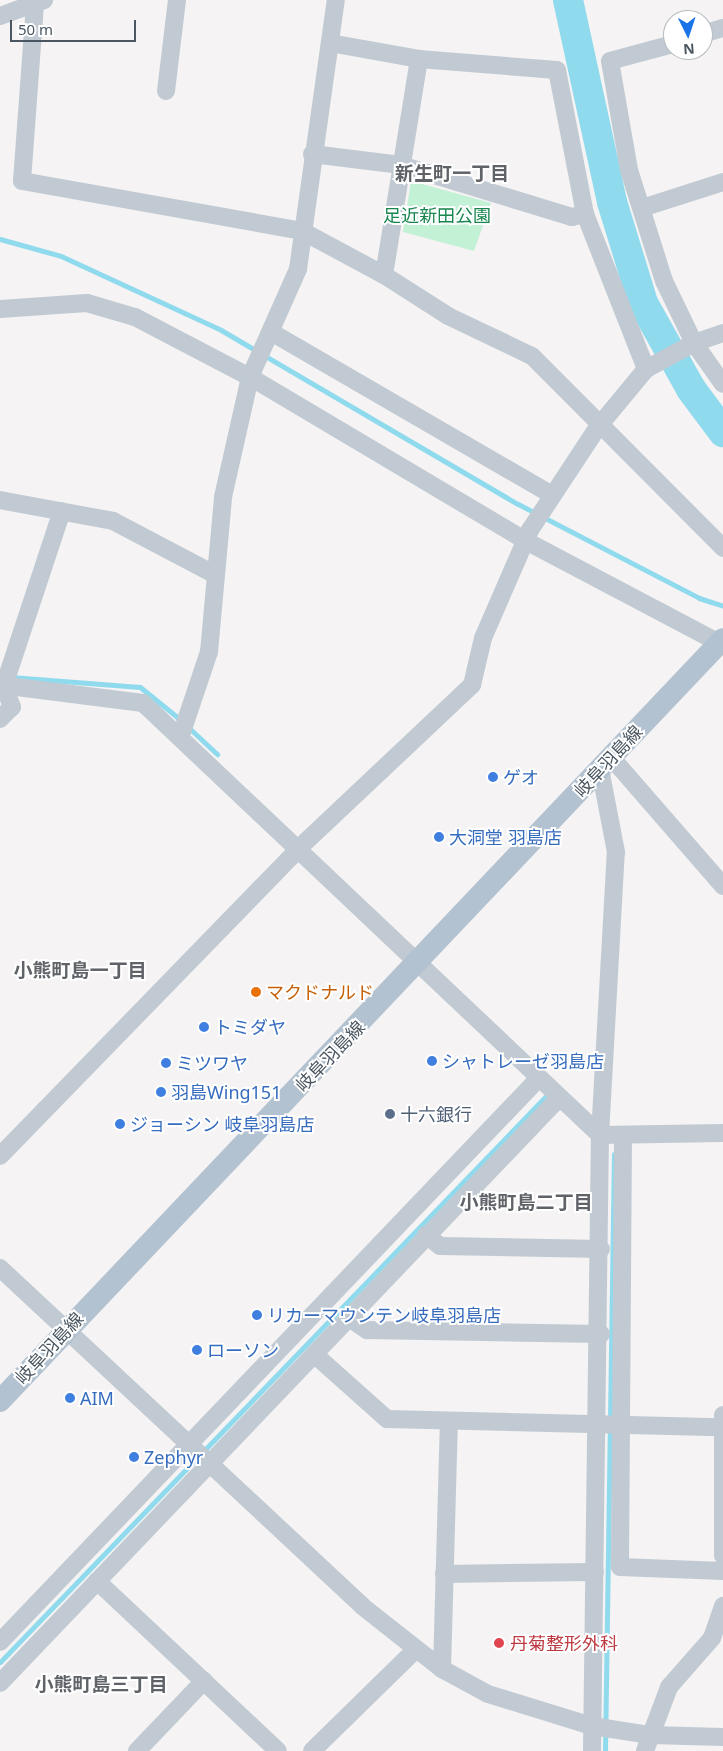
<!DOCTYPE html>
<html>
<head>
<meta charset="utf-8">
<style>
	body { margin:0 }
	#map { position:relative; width:723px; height:1751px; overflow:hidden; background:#f5f3f3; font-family:"Noto Sans","Noto Sans JP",sans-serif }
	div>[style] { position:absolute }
	.green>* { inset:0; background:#c3f1d5 }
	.stream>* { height:5px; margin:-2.5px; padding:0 2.5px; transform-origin:2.5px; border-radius:2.5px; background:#90daee }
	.river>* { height:30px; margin:-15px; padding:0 15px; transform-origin:15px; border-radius:15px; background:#90daee }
	.minor>* { height:18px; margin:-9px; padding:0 9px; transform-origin:9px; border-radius:9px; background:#c1cad2 }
	.major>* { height:22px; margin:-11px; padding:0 11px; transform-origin:11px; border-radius:11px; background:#b3c2d1 }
	.dots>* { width:14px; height:14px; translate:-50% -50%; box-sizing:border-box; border:2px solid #fff; border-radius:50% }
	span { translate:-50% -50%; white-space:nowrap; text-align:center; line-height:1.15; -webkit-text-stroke:4px #fff; paint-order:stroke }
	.park-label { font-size:18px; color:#17864f }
	.street-label { font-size:18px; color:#4a5661 }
	.shop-label { font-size:18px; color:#366cbe }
	.left { translate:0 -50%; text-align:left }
	.food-label { font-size:18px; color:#c56008 }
	.service-label { font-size:18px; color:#4e5e75 }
	.health-label { font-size:18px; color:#be3a42 }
	.neighbourhood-label { font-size:19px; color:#5f6368; font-weight:700 }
	.north { position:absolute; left:663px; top:10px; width:50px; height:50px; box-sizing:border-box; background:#fff; border:1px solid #b7bbc0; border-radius:50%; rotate:176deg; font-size:14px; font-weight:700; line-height:20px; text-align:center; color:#4a5661 }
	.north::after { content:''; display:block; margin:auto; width:18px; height:22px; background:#1a73e8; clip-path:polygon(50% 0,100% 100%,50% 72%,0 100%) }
	.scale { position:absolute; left:10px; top:20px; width:126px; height:22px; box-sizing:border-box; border:2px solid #4a5661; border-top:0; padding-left:6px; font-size:15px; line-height:18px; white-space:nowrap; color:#4a5661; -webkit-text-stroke:4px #fff; paint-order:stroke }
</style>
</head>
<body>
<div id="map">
	<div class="green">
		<div style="clip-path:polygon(411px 181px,491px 203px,474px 251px,403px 232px)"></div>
	</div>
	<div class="stream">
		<div style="left:0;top:239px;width:63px;rotate:15.6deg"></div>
		<div style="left:61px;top:256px;width:176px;rotate:24.8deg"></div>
		<div style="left:221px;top:330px;width:344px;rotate:30.4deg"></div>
		<div style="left:518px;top:504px;width:204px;rotate:27.4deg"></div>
		<div style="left:699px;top:598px;width:25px;rotate:18deg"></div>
		<div style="left:11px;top:677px;width:129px;rotate:4.4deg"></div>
		<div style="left:140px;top:687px;width:54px;rotate:39deg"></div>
		<div style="left:188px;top:727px;width:40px;rotate:43deg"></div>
		<div style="left:0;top:1662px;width:785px;rotate:-46.03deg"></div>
		<div style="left:605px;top:1751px;width:597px;rotate:-89.14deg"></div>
	</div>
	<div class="river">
		<div style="left:568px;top:0;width:207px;rotate:77.7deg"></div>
		<div style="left:612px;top:202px;width:106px;rotate:72.9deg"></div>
		<div style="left:643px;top:303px;width:98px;rotate:60.8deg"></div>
		<div style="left:691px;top:389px;width:54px;rotate:53.3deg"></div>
	</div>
	<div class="minor">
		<div style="left:35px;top:4px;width:177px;rotate:94.2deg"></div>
		<div style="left:22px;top:181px;width:284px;rotate:10.1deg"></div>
		<div style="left:302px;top:231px;width:93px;rotate:28.2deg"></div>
		<div style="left:0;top:16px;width:47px;rotate:-20deg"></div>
		<div style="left:703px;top:34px;width:21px;rotate:-17deg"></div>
		<div style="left:330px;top:43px;width:90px;rotate:10.2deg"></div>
		<div style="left:419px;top:59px;width:138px;rotate:4.6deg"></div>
		<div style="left:557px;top:70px;width:147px;rotate:79deg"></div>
		<div style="left:585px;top:214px;width:167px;rotate:68.5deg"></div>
		<div style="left:673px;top:44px;width:65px;rotate:164.9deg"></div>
		<div style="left:610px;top:61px;width:111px;rotate:80.1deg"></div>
		<div style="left:629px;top:170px;width:116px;rotate:72.5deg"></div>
		<div style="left:664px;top:281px;width:69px;rotate:64.2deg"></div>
		<div style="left:694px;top:343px;width:50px;rotate:54.7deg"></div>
		<div style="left:419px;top:59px;width:219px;rotate:99.2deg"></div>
		<div style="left:384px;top:275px;width:76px;rotate:32.6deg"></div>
		<div style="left:448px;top:316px;width:93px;rotate:25.5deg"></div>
		<div style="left:532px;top:356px;width:271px;rotate:45.1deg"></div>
		<div style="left:166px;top:91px;width:92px;rotate:-83.1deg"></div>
		<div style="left:312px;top:154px;width:90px;rotate:7deg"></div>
		<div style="left:401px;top:165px;width:179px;rotate:16.9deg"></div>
		<div style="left:572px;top:217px;width:13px;rotate:-13deg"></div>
		<div style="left:642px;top:208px;width:85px;rotate:-17.8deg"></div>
		<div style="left:0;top:309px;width:87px;rotate:-3.9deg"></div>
		<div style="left:87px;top:303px;width:50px;rotate:16.3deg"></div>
		<div style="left:135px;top:317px;width:130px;rotate:27.6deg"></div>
		<div style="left:250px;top:377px;width:321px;rotate:30.7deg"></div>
		<div style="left:526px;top:541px;width:223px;rotate:27.8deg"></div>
		<div style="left:271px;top:332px;width:325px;rotate:30.1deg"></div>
		<div style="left:0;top:500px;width:115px;rotate:10.5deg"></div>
		<div style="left:113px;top:521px;width:116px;rotate:27.7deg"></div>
		<div style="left:0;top:685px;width:144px;rotate:7.2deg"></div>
		<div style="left:143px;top:703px;width:629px;rotate:43.39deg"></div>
		<div style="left:600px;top:1135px;width:123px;rotate:-0.9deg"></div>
		<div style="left:0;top:719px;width:17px;rotate:-45deg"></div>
		<div style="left:12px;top:707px;width:22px;rotate:-111deg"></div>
		<div style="left:4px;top:686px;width:184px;rotate:-71.7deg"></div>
		<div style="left:181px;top:735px;width:88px;rotate:-71.4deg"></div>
		<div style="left:209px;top:652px;width:156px;rotate:-84.8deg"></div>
		<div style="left:223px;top:497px;width:123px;rotate:-77.3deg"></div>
		<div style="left:250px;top:377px;width:118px;rotate:-66deg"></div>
		<div style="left:298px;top:269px;width:272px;rotate:-82deg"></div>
		<div style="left:611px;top:757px;width:171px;rotate:49deg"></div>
		<div style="left:623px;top:1136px;width:431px;rotate:90.4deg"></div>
		<div style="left:620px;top:1567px;width:103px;rotate:2.2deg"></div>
		<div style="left:0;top:1156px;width:429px;rotate:-45.8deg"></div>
		<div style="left:299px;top:848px;width:238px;rotate:-43.3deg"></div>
		<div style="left:472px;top:685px;width:48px;rotate:-76.8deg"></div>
		<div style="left:483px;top:638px;width:118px;rotate:-66.5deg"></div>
		<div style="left:530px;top:530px;width:123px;rotate:-56.6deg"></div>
		<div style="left:598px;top:427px;width:75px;rotate:-50.4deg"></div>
		<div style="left:646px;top:369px;width:55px;rotate:-28.4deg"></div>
		<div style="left:694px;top:343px;width:31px;rotate:-19deg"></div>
		<div style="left:426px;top:1235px;width:18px;rotate:38deg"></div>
		<div style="left:440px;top:1246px;width:161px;rotate:1.1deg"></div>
		<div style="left:0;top:1268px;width:495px;rotate:43deg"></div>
		<div style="left:362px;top:1606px;width:102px;rotate:38.2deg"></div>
		<div style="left:442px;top:1669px;width:52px;rotate:28.5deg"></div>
		<div style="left:488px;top:1694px;width:109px;rotate:17.1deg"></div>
		<div style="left:592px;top:1726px;width:59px;rotate:8.8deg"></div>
		<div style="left:650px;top:1735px;width:73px;rotate:1.6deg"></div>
		<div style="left:349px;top:1318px;width:22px;rotate:34deg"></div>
		<div style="left:367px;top:1330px;width:234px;rotate:1deg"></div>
		<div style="left:314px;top:1354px;width:98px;rotate:41.7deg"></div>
		<div style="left:387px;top:1419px;width:333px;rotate:1.4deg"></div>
		<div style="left:723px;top:1415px;width:141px;rotate:90deg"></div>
		<div style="left:444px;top:1574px;width:151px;rotate:-0.8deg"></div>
		<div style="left:97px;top:1581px;width:248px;rotate:43.2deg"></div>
		<div style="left:0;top:1642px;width:779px;rotate:-46.3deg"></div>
		<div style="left:442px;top:1669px;width:247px;rotate:-88.4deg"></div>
		<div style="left:0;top:1683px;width:808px;rotate:-46.3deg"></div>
		<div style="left:137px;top:1751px;width:97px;rotate:-46.3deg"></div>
		<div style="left:312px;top:1751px;width:143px;rotate:-44.4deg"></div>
		<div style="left:592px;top:1751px;width:616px;rotate:-89.26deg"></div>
		<div style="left:600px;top:1135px;width:283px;rotate:-86.8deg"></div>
		<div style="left:616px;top:852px;width:85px;rotate:-100.9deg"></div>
		<div style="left:645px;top:1751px;width:68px;rotate:-69.4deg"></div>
		<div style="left:669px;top:1687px;width:65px;rotate:-48.7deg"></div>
		<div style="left:712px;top:1638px;width:34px;rotate:-71deg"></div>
	</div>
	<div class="major">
		<div style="left:0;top:1401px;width:1050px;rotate:-46.5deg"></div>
	</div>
	<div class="dots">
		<div style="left:493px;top:777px;background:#3f7fe0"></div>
		<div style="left:439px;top:837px;background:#3f7fe0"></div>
		<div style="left:256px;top:992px;background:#e8710a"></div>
		<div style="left:204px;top:1027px;background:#3f7fe0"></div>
		<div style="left:432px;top:1061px;background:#3f7fe0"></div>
		<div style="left:166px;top:1063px;background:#3f7fe0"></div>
		<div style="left:161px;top:1092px;background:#3f7fe0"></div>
		<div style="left:390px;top:1114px;background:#5c6f8a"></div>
		<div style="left:120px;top:1124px;background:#3f7fe0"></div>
		<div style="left:257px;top:1315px;background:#3f7fe0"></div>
		<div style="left:197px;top:1350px;background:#3f7fe0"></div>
		<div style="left:70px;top:1398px;background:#3f7fe0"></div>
		<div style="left:134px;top:1457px;background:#3f7fe0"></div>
		<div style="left:499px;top:1643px;background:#e0444e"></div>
	</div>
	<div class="park-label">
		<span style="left:437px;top:215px">足近新田公園</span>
	</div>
	<div class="street-label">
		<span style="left:608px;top:761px;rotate:-47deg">岐阜羽島線</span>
		<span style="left:330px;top:1056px;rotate:-46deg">岐阜羽島線</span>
		<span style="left:49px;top:1348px;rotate:-47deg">岐阜羽島線</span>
	</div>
	<div class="shop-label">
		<span class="left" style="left:503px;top:777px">ゲオ</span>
		<span class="left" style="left:449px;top:837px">大洞堂 羽島店</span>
		<span class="left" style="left:214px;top:1027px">トミダヤ</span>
		<span class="left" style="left:442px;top:1061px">シャトレーゼ羽島店</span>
		<span class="left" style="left:176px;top:1063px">ミツワヤ</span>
		<span class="left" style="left:171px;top:1092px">羽島Wing151</span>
		<span class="left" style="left:130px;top:1124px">ジョーシン 岐阜羽島店</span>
		<span class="left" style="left:267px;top:1315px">リカーマウンテン岐阜羽島店</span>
		<span class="left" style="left:207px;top:1350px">ローソン</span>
		<span class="left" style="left:80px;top:1398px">AIM</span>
		<span class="left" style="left:144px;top:1457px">Zephyr</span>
	</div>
	<div class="food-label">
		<span class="left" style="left:266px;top:992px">マクドナルド</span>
	</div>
	<div class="service-label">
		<span class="left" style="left:400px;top:1114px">十六銀行</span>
	</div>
	<div class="health-label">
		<span class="left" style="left:510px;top:1643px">丹菊整形外科</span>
	</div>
	<div class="neighbourhood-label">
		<span style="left:452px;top:174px">新生町一丁目</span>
		<span style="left:80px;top:971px">小熊町島一丁目</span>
		<span style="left:526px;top:1203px">小熊町島二丁目</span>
		<span style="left:101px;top:1685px">小熊町島三丁目</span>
	</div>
	<div class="north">N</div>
	<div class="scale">50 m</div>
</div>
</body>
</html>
